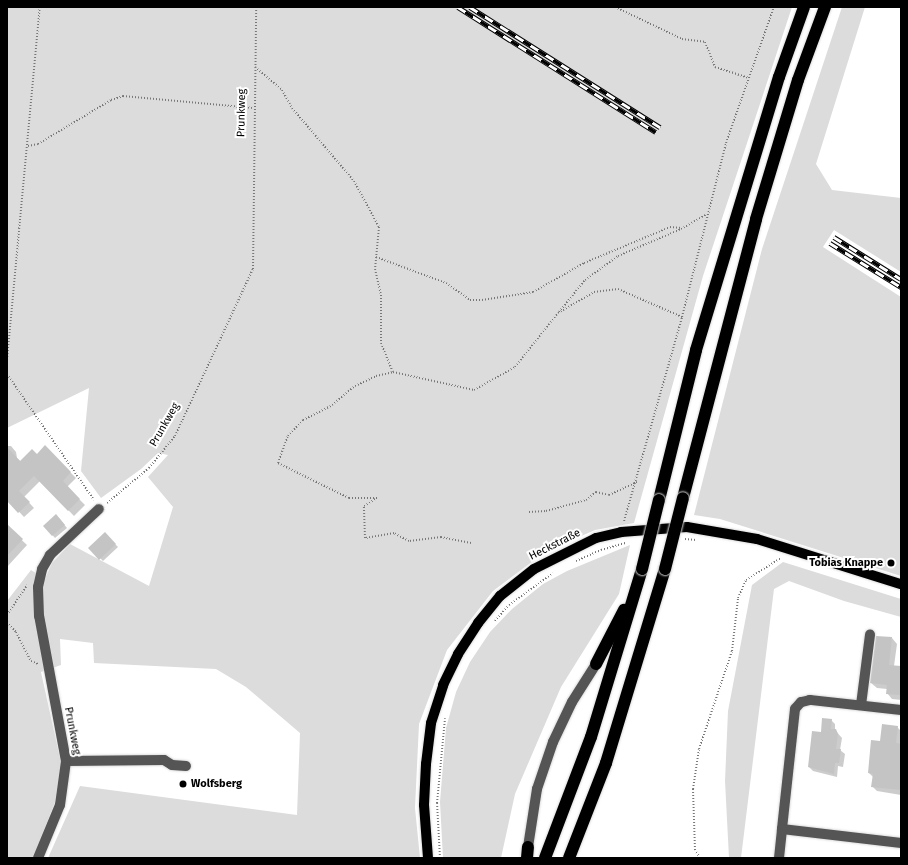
<!DOCTYPE html>
<html>
<head>
<meta charset="utf-8">
<style>
	body { margin:0 }
	#map { position:relative; width:908px; height:865px; overflow:hidden; background:#fff; font-family:"Fira Sans",sans-serif }
	div>[style] { position:absolute }
	.green>* { inset:0; background:#dcdcdc }
	.shadow>* { inset:0; background:#0003 }
	.building>* { inset:0; background:#c4c4c4 }
	.path>* { height:2px; margin-top:-1px; transform-origin:0; background:repeating-linear-gradient(90deg,#777 0 1px,transparent 0 3px) }
	.roads { filter:drop-shadow(0 0 1px #dbdbdb) drop-shadow(0 0 1px #dbdbdb) }
	.minor>* { height:10px; margin:-5px; padding:0 5px; transform-origin:5px; border-radius:5px; background:#555 }
	.major>* { height:10px; margin:-5px; padding:0 5px; transform-origin:5px; border-radius:5px; background:#000 }
	.highway>* { height:12px; margin:-6px; padding:0 6px; transform-origin:6px; border-radius:6px; background:#000 }
	.rail>* { height:4.5px; margin-top:-2.25px; transform-origin:0; background:repeating-linear-gradient(90deg,#fff 0 9px,#000 0 18px); box-sizing:border-box; border-block:1px solid #000 }
	.bridges { filter:drop-shadow(0 0 1px #dbdbdb) drop-shadow(0 0 1px #dbdbdb) }
	.highway-bridge>* { height:12px; margin:-6px; padding:0 6px; transform-origin:6px; border-radius:6px; background:#000 }
	.dots>* { width:11px; height:11px; translate:-50% -50%; box-sizing:border-box; border:2px solid #fff; border-radius:50% }
	span { translate:-50% -50%; white-space:nowrap; text-align:center; line-height:1.15; -webkit-text-stroke:4px #fff; paint-order:stroke }
	.street-label { font-size:11px; color:#000 }
	.poi-label { font-size:11px; color:#000; font-weight:700 }
	.right { translate:-100% -50%; text-align:right }
	.left { translate:0 -50%; text-align:left }
	.frame { position:absolute; inset:0; border:8px solid #000; pointer-events:none }
</style>
</head>
<body>
<div id="map">
	<div class="green">
		<div style="clip-path:polygon(7px 7px,792px 7px,703px 276px,634px 523px,595px 530px,556px 547px,529px 564px,493px 591px,447px 650px,419px 724px,415px 808px,420px 858px,48px 858px,80px 786px,297px 815px,300px 733px,246px 687px,216px 669px,94px 663px,93px 643px,60px 639px,61px 665px,41px 672px,61px 763px,55px 802px,33px 858px,7px 858px,7px 601px,31px 570px,45px 579px,52px 563px,70px 544px,149px 586px,173px 507px,148px 477px,168px 455px,158px 453px,141px 469px,101px 498px,81px 471px,89px 388px,7px 428px)"></div>
		<div style="clip-path:polygon(842px 7px,865px 7px,816px 164px,832px 190px,901px 198px,901px 272px,834px 230px,823px 247px,901px 297px,901px 576px,720px 519px,694px 515px,762px 249px)"></div>
		<div style="clip-path:polygon(630px 545px,619px 594px,561px 687px,515px 794px,501px 858px,443px 858px,440px 802px,446px 728px,456px 692px,470px 662px,490px 632px,512px 609px,543px 584px,567px 571px)"></div>
		<div style="clip-path:polygon(783px 562px,901px 599px,901px 617px,844px 601px,789px 581px,774px 589px,741px 858px,729px 858px,725px 781px,728px 711px,752px 585px)"></div>
	</div>
	<div class="shadow">
		<div style="clip-path:polygon(7px 446px,11px 446px,16px 452px,17px 458px,21px 462px,37px 455px,45px 447px,76px 478px,67px 487px,85px 505px,74px 516px,40px 481px,24px 497px,34px 508px,24px 517px,7px 499px)"></div>
		<div style="clip-path:polygon(59px 518px,67px 528px,55px 538px,44px 526px)"></div>
		<div style="clip-path:polygon(7px 526px,27px 545px,7px 567px)"></div>
		<div style="clip-path:polygon(105px 534px,118px 547px,103px 561px,90px 548px)"></div>
		<div style="clip-path:polygon(892px 638px,897px 644px,894px 666px,901px 667px,901px 700px,892px 699px,887px 693px,887px 689px,877px 688px,871px 683px)"></div>
		<div style="clip-path:polygon(831px 720px,835px 724px,835px 730px,842px 738px,840px 750px,845px 754px,843px 767px,838px 766px,837px 777px,813px 771px,809px 767px,822px 733px)"></div>
		<div style="clip-path:polygon(897px 727px,901px 731px,901px 795px,877px 791px,872px 786px,873px 777px,869px 773px,881px 742px)"></div>
	</div>
	<div class="building">
		<div style="clip-path:polygon(45px 445px,71px 472px,63px 481px,80px 499px,68px 511px,34px 476px,19px 491px,30px 502px,18px 513px,7px 501px,7px 447px,20px 461px,32px 449px,37px 454px)"></div>
		<div style="clip-path:polygon(56px 514px,65px 525px,52px 536px,43px 526px)"></div>
		<div style="clip-path:polygon(7px 524px,23px 539px,7px 556px)"></div>
		<div style="clip-path:polygon(105px 532px,116px 544px,99px 560px,88px 548px)"></div>
		<div style="clip-path:polygon(876px 636px,892px 637px,889px 665px,901px 666px,901px 695px,886px 694px,887px 685px,870px 683px)"></div>
		<div style="clip-path:polygon(822px 718px,832px 719px,831px 729px,836px 729px,838px 734px,836px 749px,841px 749px,839px 763px,835px 763px,834px 774px,808px 767px,812px 731px,821px 732px)"></div>
		<div style="clip-path:polygon(882px 724px,898px 726px,896px 743px,901px 744px,901px 790px,871px 787px,873px 774px,868px 773px,871px 740px,880px 741px)"></div>
	</div>
	<div class="path">
		<div style="left:615px;top:7px;width:74px;rotate:25.5deg"></div>
		<div style="left:682px;top:39px;width:23px;rotate:7deg"></div>
		<div style="left:705px;top:42px;width:27px;rotate:68deg"></div>
		<div style="left:715px;top:67px;width:35px;rotate:18deg"></div>
		<div style="left:255px;top:67px;width:35px;rotate:40deg"></div>
		<div style="left:282px;top:90px;width:21px;rotate:61deg"></div>
		<div style="left:292px;top:108px;width:96px;rotate:49.7deg"></div>
		<div style="left:354px;top:181px;width:52px;rotate:61.5deg"></div>
		<div style="left:379px;top:227px;width:42px;rotate:95.4deg"></div>
		<div style="left:375px;top:269px;width:27px;rotate:77deg"></div>
		<div style="left:381px;top:295px;width:48px;rotate:90deg"></div>
		<div style="left:381px;top:343px;width:31px;rotate:68deg"></div>
		<div style="left:28px;top:146px;width:10px;rotate:-11deg"></div>
		<div style="left:38px;top:144px;width:85px;rotate:-31.1deg"></div>
		<div style="left:111px;top:100px;width:13px;rotate:-18deg"></div>
		<div style="left:123px;top:96px;width:131px;rotate:5.3deg"></div>
		<div style="left:376px;top:257px;width:75px;rotate:20.4deg"></div>
		<div style="left:446px;top:283px;width:29px;rotate:35deg"></div>
		<div style="left:470px;top:300px;width:12px"></div>
		<div style="left:482px;top:300px;width:52px;rotate:-8.9deg"></div>
		<div style="left:533px;top:292px;width:59px;rotate:-29.6deg"></div>
		<div style="left:584px;top:263px;width:93px;rotate:-22.7deg"></div>
		<div style="left:670px;top:227px;width:12px;rotate:5deg"></div>
		<div style="left:559px;top:312px;width:41px;rotate:-50.9deg"></div>
		<div style="left:585px;top:280px;width:41px;rotate:-36deg"></div>
		<div style="left:618px;top:256px;width:69px;rotate:-23.2deg"></div>
		<div style="left:681px;top:229px;width:30px;rotate:-30deg"></div>
		<div style="left:7px;top:360px;width:355px;rotate:-84.7deg"></div>
		<div style="left:7px;top:374px;width:153px;rotate:55.4deg"></div>
		<div style="left:107px;top:503px;width:55px;rotate:-39.8deg"></div>
		<div style="left:149px;top:468px;width:41px;rotate:-50.9deg"></div>
		<div style="left:175px;top:436px;width:184px;rotate:-65deg"></div>
		<div style="left:253px;top:269px;width:262px;rotate:-89.3deg"></div>
		<div style="left:529px;top:512px;width:17px;rotate:-3deg"></div>
		<div style="left:546px;top:511px;width:41px;rotate:-15.4deg"></div>
		<div style="left:586px;top:500px;width:13px;rotate:-39deg"></div>
		<div style="left:596px;top:492px;width:13px;rotate:13deg"></div>
		<div style="left:609px;top:495px;width:31px;rotate:-25deg"></div>
		<div style="left:624px;top:521px;width:212px;rotate:-74.1deg"></div>
		<div style="left:682px;top:317px;width:179px;rotate:-75.8deg"></div>
		<div style="left:726px;top:143px;width:144px;rotate:-70.6deg"></div>
		<div style="left:685px;top:539px;width:11px;rotate:5deg"></div>
		<div style="left:471px;top:543px;width:31px;rotate:-169deg"></div>
		<div style="left:441px;top:537px;width:32px;rotate:173deg"></div>
		<div style="left:409px;top:541px;width:17px;rotate:-152deg"></div>
		<div style="left:394px;top:533px;width:29px;rotate:170deg"></div>
		<div style="left:365px;top:538px;width:32px;rotate:-92deg"></div>
		<div style="left:364px;top:506px;width:15px;rotate:-32deg"></div>
		<div style="left:377px;top:498px;width:28px;rotate:180deg"></div>
		<div style="left:349px;top:498px;width:79px;rotate:-153.8deg"></div>
		<div style="left:278px;top:463px;width:29px;rotate:-70deg"></div>
		<div style="left:288px;top:436px;width:22px;rotate:-47deg"></div>
		<div style="left:303px;top:420px;width:33px;rotate:-27deg"></div>
		<div style="left:332px;top:405px;width:30px;rotate:-40deg"></div>
		<div style="left:355px;top:386px;width:23px;rotate:-25deg"></div>
		<div style="left:376px;top:376px;width:17px;rotate:-13deg"></div>
		<div style="left:393px;top:372px;width:83px;rotate:12.5deg"></div>
		<div style="left:474px;top:390px;width:47px;rotate:-29.3deg"></div>
		<div style="left:515px;top:367px;width:69px;rotate:-51.5deg"></div>
		<div style="left:558px;top:313px;width:42px;rotate:-30.3deg"></div>
		<div style="left:594px;top:292px;width:24px;rotate:-7deg"></div>
		<div style="left:618px;top:289px;width:70px;rotate:23.6deg"></div>
		<div style="left:576px;top:561px;width:27px;rotate:-24deg"></div>
		<div style="left:601px;top:550px;width:26px;rotate:-16deg"></div>
		<div style="left:7px;top:615px;width:36px;rotate:-56deg"></div>
		<div style="left:495px;top:621px;width:21px;rotate:-49deg"></div>
		<div style="left:509px;top:605px;width:54px;rotate:-36deg"></div>
		<div style="left:7px;top:622px;width:13px;rotate:48deg"></div>
		<div style="left:16px;top:632px;width:33px;rotate:63deg"></div>
		<div style="left:31px;top:661px;width:8px;rotate:23deg"></div>
		<div style="left:440px;top:858px;width:55px;rotate:-93.1deg"></div>
		<div style="left:437px;top:803px;width:85px;rotate:-84.6deg"></div>
		<div style="left:700px;top:858px;width:9px;rotate:-122deg"></div>
		<div style="left:695px;top:850px;width:61px;rotate:-91.9deg"></div>
		<div style="left:693px;top:789px;width:40px;rotate:-81.5deg"></div>
		<div style="left:699px;top:749px;width:103px;rotate:-71.4deg"></div>
		<div style="left:732px;top:651px;width:53px;rotate:-83.5deg"></div>
		<div style="left:738px;top:598px;width:20px;rotate:-66deg"></div>
		<div style="left:746px;top:580px;width:41px;rotate:-32.2deg"></div>
	</div>
	<div class="roads">
		<div class="minor">
			<div style="left:861px;top:705px;width:71px;rotate:-82.7deg"></div>
			<div style="left:901px;top:710px;width:92px;rotate:-173.7deg"></div>
			<div style="left:810px;top:700px;width:9px;rotate:167deg"></div>
			<div style="left:801px;top:702px;width:9px;rotate:131deg"></div>
			<div style="left:795px;top:709px;width:121px;rotate:96.2deg"></div>
			<div style="left:782px;top:829px;width:120px;rotate:6.7deg"></div>
			<div style="left:66px;top:761px;width:98px;rotate:-0.6deg"></div>
			<div style="left:164px;top:760px;width:9px;rotate:32deg"></div>
			<div style="left:172px;top:765px;width:14px;rotate:4deg"></div>
			<div style="left:528px;top:847px;width:59px;rotate:-81.2deg"></div>
			<div style="left:537px;top:789px;width:50px;rotate:-71.2deg"></div>
			<div style="left:553px;top:742px;width:44px;rotate:-64.6deg"></div>
			<div style="left:572px;top:702px;width:45px;rotate:-57.7deg"></div>
			<div style="left:38px;top:858px;width:57px;rotate:-67.5deg"></div>
			<div style="left:60px;top:805px;width:44px;rotate:-82.2deg"></div>
			<div style="left:66px;top:761px;width:147px;rotate:-100.5deg"></div>
			<div style="left:39px;top:616px;width:29px;rotate:-92deg"></div>
			<div style="left:38px;top:587px;width:18px;rotate:-77deg"></div>
			<div style="left:42px;top:569px;width:16px;rotate:-60deg"></div>
			<div style="left:50px;top:555px;width:67px;rotate:-43.2deg"></div>
			<div style="left:779px;top:858px;width:29px;rotate:-84deg"></div>
		</div>
		<div class="major">
			<div style="left:428px;top:858px;width:53px;rotate:-94.3deg"></div>
			<div style="left:424px;top:805px;width:41px;rotate:-87.2deg"></div>
			<div style="left:426px;top:764px;width:41px;rotate:-83deg"></div>
			<div style="left:431px;top:723px;width:40px;rotate:-72deg"></div>
			<div style="left:443px;top:685px;width:34px;rotate:-64deg"></div>
			<div style="left:458px;top:654px;width:37px;rotate:-57deg"></div>
			<div style="left:478px;top:623px;width:35px;rotate:-51deg"></div>
			<div style="left:500px;top:596px;width:43px;rotate:-38.5deg"></div>
			<div style="left:534px;top:569px;width:69px;rotate:-26.6deg"></div>
			<div style="left:596px;top:538px;width:26px;rotate:-13deg"></div>
			<div style="left:621px;top:532px;width:66px;rotate:-4.3deg"></div>
			<div style="left:687px;top:527px;width:71px;rotate:9.7deg"></div>
			<div style="left:757px;top:539px;width:151px;rotate:17.4deg"></div>
		</div>
		<div class="highway">
			<div style="left:683px;top:498px;width:288px;rotate:-75.3deg"></div>
			<div style="left:756px;top:219px;width:145px;rotate:-73.2deg"></div>
			<div style="left:798px;top:80px;width:78px;rotate:-69.7deg"></div>
			<div style="left:659px;top:500px;width:154px;rotate:-76.1deg"></div>
			<div style="left:696px;top:350px;width:285px;rotate:-73.1deg"></div>
			<div style="left:779px;top:77px;width:74px;rotate:-70.3deg"></div>
			<div style="left:596px;top:664px;width:61px;rotate:-62.6deg"></div>
			<div style="left:527px;top:858px;width:11px;rotate:-85deg"></div>
			<div style="left:545px;top:858px;width:129px;rotate:-69.2deg"></div>
			<div style="left:591px;top:737px;width:176px;rotate:-73.1deg"></div>
			<div style="left:569px;top:858px;width:102px;rotate:-68.7deg"></div>
			<div style="left:606px;top:763px;width:203px;rotate:-73.1deg"></div>
		</div>
	</div>
	<div class="rail">
		<div style="left:458px;top:7px;width:234px;rotate:32.3deg"></div>
		<div style="left:470px;top:7px;width:225px;rotate:32.3deg"></div>
		<div style="left:834px;top:237px;width:79px;rotate:32.1deg"></div>
		<div style="left:830px;top:243px;width:84px;rotate:31.8deg"></div>
	</div>
	<div class="bridges">
		<div class="highway-bridge">
			<div style="left:642px;top:569px;width:71px;rotate:-76.2deg"></div>
			<div style="left:665px;top:569px;width:73px;rotate:-75.8deg"></div>
		</div>
	</div>
	<div class="dots">
		<div style="left:891px;top:563px;background:#000"></div>
		<div style="left:183px;top:784px;background:#000"></div>
	</div>
	<div class="street-label">
		<span style="left:242px;top:113px;rotate:-89deg">Prunkweg</span>
		<span style="left:165px;top:425px;rotate:-60deg">Prunkweg</span>
		<span style="left:555px;top:545px;rotate:-27deg">Heckstraße</span>
		<span style="left:72px;top:731px;rotate:79deg">Prunkweg</span>
	</div>
	<div class="poi-label">
		<span class="right" style="left:883px;top:563px">Tobias Knappe</span>
		<span class="left" style="left:191px;top:784px">Wolfsberg</span>
	</div>
	<div class="frame"></div>
</div>
</body>
</html>
